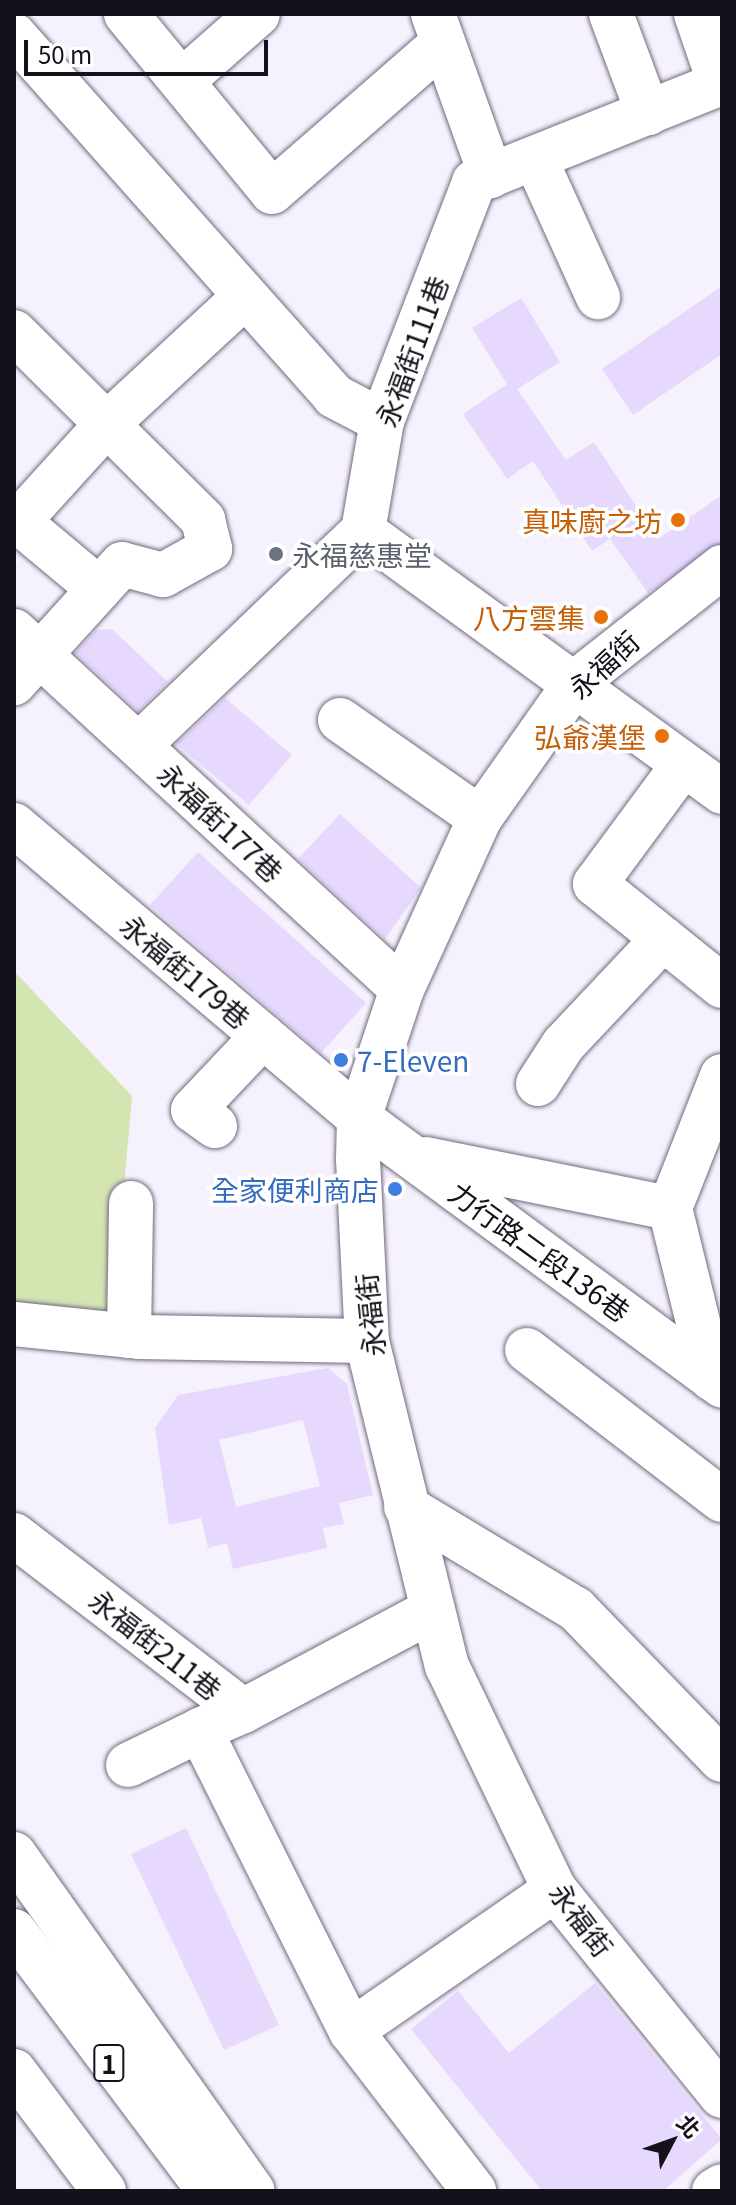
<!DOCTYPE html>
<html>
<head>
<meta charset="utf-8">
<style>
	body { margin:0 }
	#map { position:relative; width:736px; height:2205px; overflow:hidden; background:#f6f2fd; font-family:Georgia,"Noto Sans TC",serif }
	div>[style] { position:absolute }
	.green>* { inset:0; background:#d4e5b2 }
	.building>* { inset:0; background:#e7d8fe }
	.roads { filter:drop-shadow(0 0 2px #736981) drop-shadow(0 0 2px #736981) }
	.minor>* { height:44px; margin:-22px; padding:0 22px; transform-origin:22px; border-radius:22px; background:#fff }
	.highway>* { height:44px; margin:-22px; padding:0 22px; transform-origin:22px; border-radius:22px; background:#fff }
	.dots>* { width:22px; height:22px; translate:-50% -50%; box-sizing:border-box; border:4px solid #fff; border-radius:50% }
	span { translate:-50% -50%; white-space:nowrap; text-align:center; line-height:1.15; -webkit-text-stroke:7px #fff; paint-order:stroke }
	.shield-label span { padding:2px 6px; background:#fff; border:2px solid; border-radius:6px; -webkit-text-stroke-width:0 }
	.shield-label { font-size:26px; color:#15111a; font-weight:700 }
	.street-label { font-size:28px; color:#15111a }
	.food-label { font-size:28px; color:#c56008 }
	.right { translate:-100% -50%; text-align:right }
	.worship-label { font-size:28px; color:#5b616d }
	.left { translate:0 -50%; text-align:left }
	.shop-label { font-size:28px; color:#366cbe }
	.frame { position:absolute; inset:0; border:16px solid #15111a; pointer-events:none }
	.north { position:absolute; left:632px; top:2101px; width:80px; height:80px; -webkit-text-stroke:6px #fff; paint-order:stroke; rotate:49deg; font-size:22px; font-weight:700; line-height:32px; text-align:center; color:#15111a }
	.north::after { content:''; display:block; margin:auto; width:28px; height:36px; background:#15111a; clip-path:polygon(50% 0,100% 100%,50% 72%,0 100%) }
	.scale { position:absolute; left:24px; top:40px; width:244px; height:36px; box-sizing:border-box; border:4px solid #15111a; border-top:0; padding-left:10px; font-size:24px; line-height:28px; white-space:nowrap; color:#15111a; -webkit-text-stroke:6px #fff; paint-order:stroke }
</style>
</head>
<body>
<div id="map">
	<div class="green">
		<div style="clip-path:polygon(14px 971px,132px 1096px,113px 1314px,14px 1311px)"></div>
	</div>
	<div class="building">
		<div style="clip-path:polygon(722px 286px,722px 354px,633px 415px,602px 369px)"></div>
		<div style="clip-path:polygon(521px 298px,560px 362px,517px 389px,566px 460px,594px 442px,658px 539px,722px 495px,722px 543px,648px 593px,610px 539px,592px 551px,533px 461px,507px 479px,463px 414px,507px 384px,472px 328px)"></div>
		<div style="clip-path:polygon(112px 629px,168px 682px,138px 711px,75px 653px,96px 630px)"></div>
		<div style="clip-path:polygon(225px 698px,292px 755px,249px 805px,176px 744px)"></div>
		<div style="clip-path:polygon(340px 814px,421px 888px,385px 939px,298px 859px)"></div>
		<div style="clip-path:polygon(198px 852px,366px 1003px,321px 1053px,150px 905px)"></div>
		<div style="clip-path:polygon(evenodd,328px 1368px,347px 1384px,373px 1495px,339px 1503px,344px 1524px,323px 1528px,327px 1548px,233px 1569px,227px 1543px,208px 1548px,201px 1518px,169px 1525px,155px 1428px,178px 1395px,328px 1368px,303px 1420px,320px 1486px,236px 1507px,219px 1440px,303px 1420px)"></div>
		<div style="clip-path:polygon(186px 1828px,279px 2025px,224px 2050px,131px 1854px)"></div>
		<div style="clip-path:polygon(595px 1983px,722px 2139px,663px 2191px,542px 2191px,411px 2029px,458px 1991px,509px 2053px)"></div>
	</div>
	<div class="roads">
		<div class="minor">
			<div style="left:126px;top:14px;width:230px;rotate:50.6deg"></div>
			<div style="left:272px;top:192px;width:227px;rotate:-41.1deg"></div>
			<div style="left:433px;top:14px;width:172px;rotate:70.3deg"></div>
			<div style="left:611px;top:14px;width:106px;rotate:69.5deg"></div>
			<div style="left:696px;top:14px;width:74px;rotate:71.1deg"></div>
			<div style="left:14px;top:35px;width:482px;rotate:48.4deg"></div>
			<div style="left:334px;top:396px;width:54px;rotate:27.5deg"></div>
			<div style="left:182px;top:81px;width:101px;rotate:-41.4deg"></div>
			<div style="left:535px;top:158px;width:153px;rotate:65.6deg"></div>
			<div style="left:14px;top:332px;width:267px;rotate:44.8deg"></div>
			<div style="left:203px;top:520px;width:30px;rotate:76deg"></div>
			<div style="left:210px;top:549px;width:54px;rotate:151deg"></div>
			<div style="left:163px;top:575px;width:42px;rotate:-165deg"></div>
			<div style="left:122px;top:564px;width:161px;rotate:132.2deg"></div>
			<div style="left:14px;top:518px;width:111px;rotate:39.9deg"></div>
			<div style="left:18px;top:522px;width:132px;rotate:-47.8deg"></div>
			<div style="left:107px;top:424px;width:188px;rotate:-42.8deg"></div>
			<div style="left:363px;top:531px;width:444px;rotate:36deg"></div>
			<div style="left:722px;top:567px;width:186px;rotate:141.8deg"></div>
			<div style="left:576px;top:682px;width:166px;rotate:125.2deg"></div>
			<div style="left:480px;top:818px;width:188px;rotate:114.5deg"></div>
			<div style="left:402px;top:989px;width:136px;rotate:108.4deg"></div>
			<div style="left:359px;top:1118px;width:41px;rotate:91.4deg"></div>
			<div style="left:358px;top:1159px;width:182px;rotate:87.2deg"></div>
			<div style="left:367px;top:1341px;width:335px;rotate:76.2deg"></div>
			<div style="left:447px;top:1666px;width:249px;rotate:64.3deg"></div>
			<div style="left:555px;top:1890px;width:265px;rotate:51deg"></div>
			<div style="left:14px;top:631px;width:528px;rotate:42.7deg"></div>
			<div style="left:340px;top:720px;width:171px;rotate:35deg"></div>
			<div style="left:140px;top:744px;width:308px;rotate:-43.7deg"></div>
			<div style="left:363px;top:531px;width:112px;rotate:-80.2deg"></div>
			<div style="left:382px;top:421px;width:256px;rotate:-68.9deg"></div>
			<div style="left:474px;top:182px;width:267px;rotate:-21.8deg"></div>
			<div style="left:683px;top:765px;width:148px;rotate:126.5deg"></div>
			<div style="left:595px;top:884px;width:163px;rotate:38.8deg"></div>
			<div style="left:14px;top:825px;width:453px;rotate:40.3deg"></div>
			<div style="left:359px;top:1118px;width:451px;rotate:36.4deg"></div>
			<div style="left:538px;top:1084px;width:46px;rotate:-57.3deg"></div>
			<div style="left:563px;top:1045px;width:146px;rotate:-46.7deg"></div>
			<div style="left:215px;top:1126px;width:27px;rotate:-144deg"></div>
			<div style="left:193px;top:1110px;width:102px;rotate:-46.6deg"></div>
			<div style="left:426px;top:1159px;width:249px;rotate:11.4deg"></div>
			<div style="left:670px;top:1208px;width:142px;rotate:-68.5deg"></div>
			<div style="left:670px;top:1208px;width:176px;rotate:76.2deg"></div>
			<div style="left:14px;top:1324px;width:126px;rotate:5.9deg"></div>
			<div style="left:139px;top:1337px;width:228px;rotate:1deg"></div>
			<div style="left:129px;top:1336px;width:133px;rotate:-89.1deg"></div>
			<div style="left:527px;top:1350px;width:246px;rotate:37.6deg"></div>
			<div style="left:406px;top:1507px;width:198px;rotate:31deg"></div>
			<div style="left:576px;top:1609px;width:210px;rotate:46deg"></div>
			<div style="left:14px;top:1535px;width:289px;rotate:37.5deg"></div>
			<div style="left:243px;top:1711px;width:213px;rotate:-28deg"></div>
			<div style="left:243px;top:1711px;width:47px;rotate:156.2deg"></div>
			<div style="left:200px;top:1730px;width:337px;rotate:63.4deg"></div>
			<div style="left:351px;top:2031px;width:202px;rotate:52.4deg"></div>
			<div style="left:128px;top:1765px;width:80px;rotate:-25.9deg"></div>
			<div style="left:14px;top:1854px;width:413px;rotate:54.7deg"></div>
			<div style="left:351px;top:2031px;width:248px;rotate:-34.7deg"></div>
			<div style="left:714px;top:2191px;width:9px;rotate:-32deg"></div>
		</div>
		<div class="highway">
			<div style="left:14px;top:1931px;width:325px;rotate:53.1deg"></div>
			<div style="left:14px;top:2071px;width:150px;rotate:53.1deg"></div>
		</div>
	</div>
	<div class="dots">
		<div style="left:678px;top:520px;background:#e8710a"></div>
		<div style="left:276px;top:554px;background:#6b7280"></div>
		<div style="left:601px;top:617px;background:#e8710a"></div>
		<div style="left:662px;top:736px;background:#e8710a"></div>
		<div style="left:341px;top:1060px;background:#3f7fe0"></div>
		<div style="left:395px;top:1189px;background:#3f7fe0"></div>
	</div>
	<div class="shield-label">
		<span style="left:109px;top:2063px">1</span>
	</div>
	<div class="street-label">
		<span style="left:411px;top:351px;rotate:-70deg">永福街111巷</span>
		<span style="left:603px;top:664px;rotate:-43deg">永福街</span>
		<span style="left:221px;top:822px;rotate:43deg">永福街177巷</span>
		<span style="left:186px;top:971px;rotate:40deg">永福街179巷</span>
		<span style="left:540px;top:1251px;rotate:36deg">力行路二段136巷</span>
		<span style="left:369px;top:1315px;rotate:-96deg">永福街</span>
		<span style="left:156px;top:1644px;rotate:38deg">永福街211巷</span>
		<span style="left:582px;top:1919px;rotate:53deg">永福街</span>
	</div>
	<div class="food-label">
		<span class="right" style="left:662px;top:520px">真味廚之坊</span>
		<span class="right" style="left:585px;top:617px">八方雲集</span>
		<span class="right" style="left:646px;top:736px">弘爺漢堡</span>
	</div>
	<div class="worship-label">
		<span class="left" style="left:292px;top:554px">永福慈惠堂</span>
	</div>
	<div class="shop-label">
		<span class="left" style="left:357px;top:1060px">7-Eleven</span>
		<span class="right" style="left:379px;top:1189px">全家便利商店</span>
	</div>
	<div class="frame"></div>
	<div class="north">北</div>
	<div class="scale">50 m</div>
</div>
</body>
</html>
